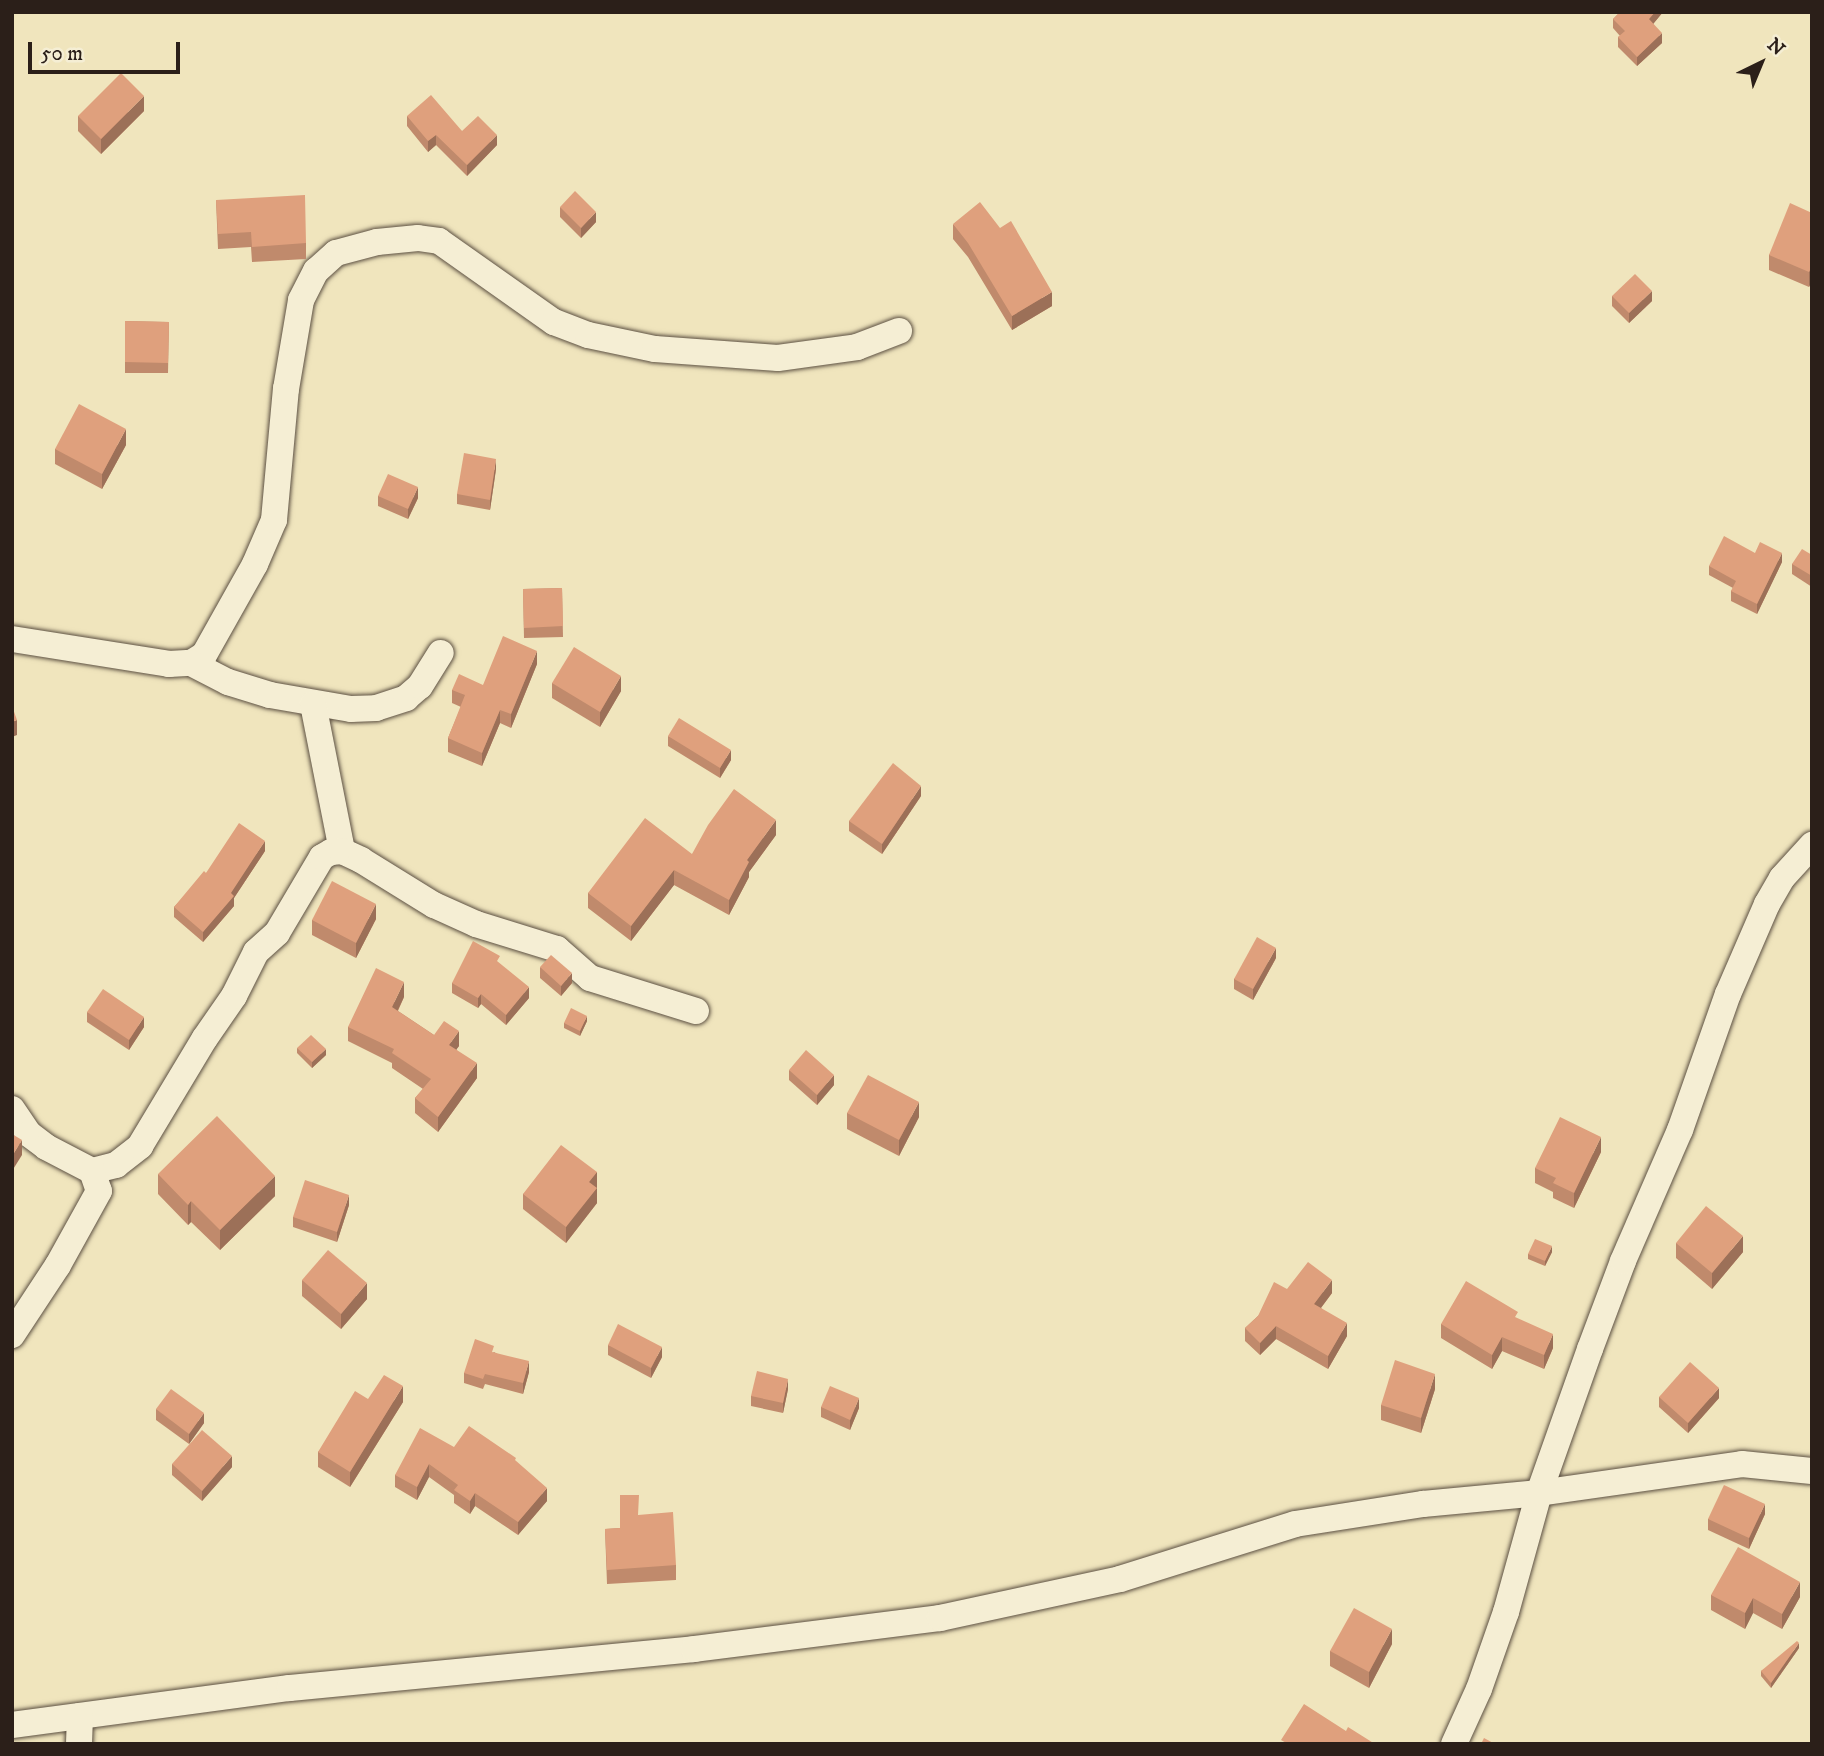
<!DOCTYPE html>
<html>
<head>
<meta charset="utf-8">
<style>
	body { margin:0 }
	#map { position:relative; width:1824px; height:1756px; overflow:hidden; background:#f0e5bd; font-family:"IM FELL DW Pica",serif }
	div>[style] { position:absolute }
	.roads { filter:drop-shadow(0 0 2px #5c5042) drop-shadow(0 0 2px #5c5042) }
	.minor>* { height:26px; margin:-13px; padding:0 13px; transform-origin:13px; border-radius:13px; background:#f5eed4 }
	.wall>* { inset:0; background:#c08a6c }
	.shaded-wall>* { inset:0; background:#9c7058 }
	.building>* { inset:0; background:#dfa07d }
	span { translate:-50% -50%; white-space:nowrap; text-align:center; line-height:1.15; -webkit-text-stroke:6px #f5eed4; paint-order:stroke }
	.frame { position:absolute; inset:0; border:14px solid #2b1f19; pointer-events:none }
	.north { position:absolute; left:1726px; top:28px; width:70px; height:70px; -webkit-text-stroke:5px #f5eed4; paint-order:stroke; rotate:43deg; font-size:19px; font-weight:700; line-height:28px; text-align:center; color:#2b1f19 }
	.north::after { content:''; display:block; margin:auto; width:24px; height:32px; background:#2b1f19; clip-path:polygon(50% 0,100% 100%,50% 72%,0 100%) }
	.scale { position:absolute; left:28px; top:42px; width:152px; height:32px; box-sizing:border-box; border:4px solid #2b1f19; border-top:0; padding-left:9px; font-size:21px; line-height:24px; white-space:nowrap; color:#2b1f19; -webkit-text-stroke:5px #f5eed4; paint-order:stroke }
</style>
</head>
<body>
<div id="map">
	<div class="roads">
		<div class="minor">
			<div style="left:12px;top:639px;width:159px;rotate:9deg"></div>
			<div style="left:169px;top:664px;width:22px;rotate:-3deg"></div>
			<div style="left:191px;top:663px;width:15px;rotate:-32deg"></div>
			<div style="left:204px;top:655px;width:104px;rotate:-60.7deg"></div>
			<div style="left:255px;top:564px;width:48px;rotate:-66.6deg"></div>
			<div style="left:274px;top:520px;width:132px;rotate:-84.8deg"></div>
			<div style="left:286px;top:389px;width:90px;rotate:-80.4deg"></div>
			<div style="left:301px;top:300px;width:33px;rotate:-63deg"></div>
			<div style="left:316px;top:271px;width:27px;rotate:-42deg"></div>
			<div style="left:336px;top:253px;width:42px;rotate:-15deg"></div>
			<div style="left:377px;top:242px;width:41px;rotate:-5.6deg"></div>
			<div style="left:418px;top:238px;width:21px;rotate:8deg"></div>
			<div style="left:439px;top:241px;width:141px;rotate:35.2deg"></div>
			<div style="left:554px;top:322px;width:36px;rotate:21deg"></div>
			<div style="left:588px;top:335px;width:68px;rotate:11.8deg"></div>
			<div style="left:655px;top:349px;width:123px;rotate:4.2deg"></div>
			<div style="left:778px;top:358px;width:80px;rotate:-7.9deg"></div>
			<div style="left:857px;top:347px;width:45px;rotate:-20.9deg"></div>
			<div style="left:191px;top:663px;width:42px;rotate:27.2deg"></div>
			<div style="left:228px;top:682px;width:44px;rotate:17.2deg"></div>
			<div style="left:270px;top:695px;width:82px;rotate:9.8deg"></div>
			<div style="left:351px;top:709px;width:25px;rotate:-2deg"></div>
			<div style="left:376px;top:708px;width:32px;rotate:-18deg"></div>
			<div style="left:406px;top:698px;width:18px;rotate:-41deg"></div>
			<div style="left:420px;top:686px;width:39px;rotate:-58deg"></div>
			<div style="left:313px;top:704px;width:150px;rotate:78.8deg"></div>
			<div style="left:12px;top:1109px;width:30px;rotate:56deg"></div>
			<div style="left:29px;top:1134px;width:21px;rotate:37deg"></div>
			<div style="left:46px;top:1147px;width:52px;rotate:27.6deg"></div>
			<div style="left:92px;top:1171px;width:21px;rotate:71deg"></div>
			<div style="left:99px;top:1191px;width:85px;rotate:119deg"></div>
			<div style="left:58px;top:1265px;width:84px;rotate:123.3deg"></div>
			<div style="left:92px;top:1171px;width:25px;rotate:-14deg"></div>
			<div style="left:116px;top:1165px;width:31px;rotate:-38deg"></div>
			<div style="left:140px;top:1146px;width:126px;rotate:-59deg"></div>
			<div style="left:205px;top:1038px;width:51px;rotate:-55.4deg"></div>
			<div style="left:234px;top:996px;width:49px;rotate:-63.4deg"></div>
			<div style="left:256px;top:952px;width:28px;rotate:-42deg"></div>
			<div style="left:277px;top:933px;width:88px;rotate:-59.4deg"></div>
			<div style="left:322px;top:857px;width:10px;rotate:-29deg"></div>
			<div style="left:331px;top:852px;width:11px;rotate:-5deg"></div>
			<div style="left:342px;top:851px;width:21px;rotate:25deg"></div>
			<div style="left:361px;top:860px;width:86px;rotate:31.7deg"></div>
			<div style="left:434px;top:905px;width:46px;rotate:24.3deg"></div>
			<div style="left:476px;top:924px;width:85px;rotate:17.2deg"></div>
			<div style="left:557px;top:949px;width:44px;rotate:41.3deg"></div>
			<div style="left:590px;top:978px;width:111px;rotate:17.3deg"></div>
			<div style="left:12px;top:1725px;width:280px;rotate:-7.6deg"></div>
			<div style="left:290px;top:1688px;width:406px;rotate:-5.5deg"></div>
			<div style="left:694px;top:1649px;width:248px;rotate:-7.2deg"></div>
			<div style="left:940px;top:1618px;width:184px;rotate:-12.2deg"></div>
			<div style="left:1120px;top:1579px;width:183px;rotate:-17.4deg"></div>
			<div style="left:1295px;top:1524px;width:130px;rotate:-8.9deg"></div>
			<div style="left:1423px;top:1504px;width:117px;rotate:-5.4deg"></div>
			<div style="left:1539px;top:1493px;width:205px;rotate:-8.1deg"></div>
			<div style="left:1742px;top:1464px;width:70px;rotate:5.7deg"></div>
			<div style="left:79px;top:1744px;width:28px;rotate:-88deg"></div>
			<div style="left:1454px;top:1744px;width:60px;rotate:-65.6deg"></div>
			<div style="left:1479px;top:1689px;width:82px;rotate:-70.7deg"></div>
			<div style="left:1506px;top:1612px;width:123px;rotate:-74.5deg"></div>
			<div style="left:1539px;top:1493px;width:153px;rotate:-70.5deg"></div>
			<div style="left:1590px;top:1349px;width:94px;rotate:-69.4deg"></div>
			<div style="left:1623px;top:1261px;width:143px;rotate:-66.5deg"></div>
			<div style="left:1680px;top:1130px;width:144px;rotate:-70.6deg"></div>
			<div style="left:1728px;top:994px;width:98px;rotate:-66.6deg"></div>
			<div style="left:1767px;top:904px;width:30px;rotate:-60deg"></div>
			<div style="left:1782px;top:878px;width:45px;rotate:-47.7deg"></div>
		</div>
	</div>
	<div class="wall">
		<div style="clip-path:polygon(1620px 12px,1663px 12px,1653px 24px,1662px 43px,1637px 66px,1618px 47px,1618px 37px,1620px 36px,1613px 28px,1613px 19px)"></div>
		<div style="clip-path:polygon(144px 111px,101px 154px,78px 131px,78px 116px)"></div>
		<div style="clip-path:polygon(407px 116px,462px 131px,497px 145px,467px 176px,436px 145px,428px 152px,407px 126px)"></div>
		<div style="clip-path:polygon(216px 200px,306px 243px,306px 259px,252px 262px,251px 247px,218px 249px)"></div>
		<div style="clip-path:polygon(560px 207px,596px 222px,581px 238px,560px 217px)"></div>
		<div style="clip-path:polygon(1812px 213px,1812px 281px,1809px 287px,1769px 270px,1769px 255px)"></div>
		<div style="clip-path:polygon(953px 224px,1052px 306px,1012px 330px,968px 257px,953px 239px)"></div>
		<div style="clip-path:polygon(1612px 296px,1652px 301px,1629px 323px,1612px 306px)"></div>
		<div style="clip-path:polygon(125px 321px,169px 322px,168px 373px,125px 373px)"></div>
		<div style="clip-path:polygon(1812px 407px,1812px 425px,1811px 424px,1811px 409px)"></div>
		<div style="clip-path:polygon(126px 445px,102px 489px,55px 464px,55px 449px)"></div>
		<div style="clip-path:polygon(496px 469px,490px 510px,457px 504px,457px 494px)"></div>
		<div style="clip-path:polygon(378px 496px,418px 498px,408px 519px,378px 506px)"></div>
		<div style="clip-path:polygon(1755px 553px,1782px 562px,1757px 614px,1731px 601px,1731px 591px,1733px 588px,1709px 575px,1709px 566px)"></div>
		<div style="clip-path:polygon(1812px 555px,1812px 587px,1792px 574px,1792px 564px)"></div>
		<div style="clip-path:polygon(562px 588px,563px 637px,524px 638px,523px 589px)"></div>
		<div style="clip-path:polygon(537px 664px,511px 728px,500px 723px,482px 766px,448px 752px,448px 738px,461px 707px,452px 703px,452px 690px,483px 685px)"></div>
		<div style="clip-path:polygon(552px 683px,621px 691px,600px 727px,552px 698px)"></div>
		<div style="clip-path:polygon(668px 736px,731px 760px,720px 778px,668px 746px)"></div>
		<div style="clip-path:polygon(921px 796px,882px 854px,849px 831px,849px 821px)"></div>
		<div style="clip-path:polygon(776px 835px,749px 872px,749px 877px,729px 915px,674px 885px,631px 941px,588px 908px,588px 893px,692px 854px)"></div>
		<div style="clip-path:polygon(265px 851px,234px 898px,234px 906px,203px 942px,174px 917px,174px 907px,206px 873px)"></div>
		<div style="clip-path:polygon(376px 919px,356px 958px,312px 935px,312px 920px)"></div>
		<div style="clip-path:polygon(1276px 958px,1253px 1000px,1234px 989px,1234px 979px)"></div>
		<div style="clip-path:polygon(500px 964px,529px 998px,506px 1025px,481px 1004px,478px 1008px,452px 993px,452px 983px)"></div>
		<div style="clip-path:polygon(540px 967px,572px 983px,561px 996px,540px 978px)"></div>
		<div style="clip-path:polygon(404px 997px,398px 1011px,434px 1035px,459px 1046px,456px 1049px,477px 1078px,438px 1132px,415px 1113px,415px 1098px,423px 1089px,392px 1068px,392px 1063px,348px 1041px,348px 1027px)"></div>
		<div style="clip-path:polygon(87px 1012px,144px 1027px,129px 1050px,87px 1022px)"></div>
		<div style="clip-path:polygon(587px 1021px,580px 1036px,564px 1028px,564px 1023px)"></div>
		<div style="clip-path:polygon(297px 1048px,326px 1055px,312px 1068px,297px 1053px)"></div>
		<div style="clip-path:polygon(789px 1070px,834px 1085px,817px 1105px,789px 1080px)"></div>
		<div style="clip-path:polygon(847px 1113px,919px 1117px,899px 1156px,847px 1129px)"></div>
		<div style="clip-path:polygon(1601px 1152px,1574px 1208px,1553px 1198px,1553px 1192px,1535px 1183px,1535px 1168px)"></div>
		<div style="clip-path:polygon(597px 1172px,597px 1203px,566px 1243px,523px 1209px,523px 1194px)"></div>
		<div style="clip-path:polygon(158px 1174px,275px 1196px,220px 1250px,191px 1222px,188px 1225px,158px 1194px)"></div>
		<div style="clip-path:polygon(349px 1205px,337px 1242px,293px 1227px,293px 1217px)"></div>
		<div style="clip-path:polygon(1676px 1243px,1743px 1252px,1712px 1289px,1676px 1258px)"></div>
		<div style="clip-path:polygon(1552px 1252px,1545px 1266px,1528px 1259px,1528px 1254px)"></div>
		<div style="clip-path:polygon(302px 1280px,367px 1299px,341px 1329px,302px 1296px)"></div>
		<div style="clip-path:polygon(1287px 1289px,1332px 1293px,1321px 1308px,1347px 1336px,1328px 1369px,1276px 1339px,1260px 1355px,1245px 1341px,1245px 1328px)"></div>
		<div style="clip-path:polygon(1518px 1319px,1553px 1348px,1544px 1369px,1502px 1351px,1492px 1369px,1441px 1338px,1441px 1324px)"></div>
		<div style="clip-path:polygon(608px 1345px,662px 1357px,651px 1378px,608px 1355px)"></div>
		<div style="clip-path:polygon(494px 1352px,529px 1372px,523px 1394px,485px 1384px,483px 1389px,464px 1383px,464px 1373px)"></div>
		<div style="clip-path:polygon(788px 1389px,783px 1413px,751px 1406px,751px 1396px)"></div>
		<div style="clip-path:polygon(1435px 1389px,1421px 1433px,1381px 1420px,1381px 1405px)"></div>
		<div style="clip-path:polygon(1659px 1397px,1719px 1398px,1688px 1433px,1659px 1407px)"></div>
		<div style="clip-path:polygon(368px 1399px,403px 1402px,350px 1487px,318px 1467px,318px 1452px)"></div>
		<div style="clip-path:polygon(821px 1407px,859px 1408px,850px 1430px,821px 1417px)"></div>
		<div style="clip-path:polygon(156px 1409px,204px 1423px,189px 1444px,156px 1420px)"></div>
		<div style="clip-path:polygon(454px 1447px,516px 1462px,547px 1501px,518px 1535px,475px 1506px,470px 1514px,454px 1503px,454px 1495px,429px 1477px,417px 1500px,395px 1487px,395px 1475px)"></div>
		<div style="clip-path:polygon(172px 1464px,232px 1467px,202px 1501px,172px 1475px)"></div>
		<div style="clip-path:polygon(1765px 1514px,1749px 1549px,1708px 1530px,1708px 1519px)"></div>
		<div style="clip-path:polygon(639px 1515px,676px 1565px,676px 1580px,607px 1584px,605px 1529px,620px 1528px)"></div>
		<div style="clip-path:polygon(1711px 1595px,1800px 1597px,1782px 1629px,1753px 1613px,1745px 1629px,1711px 1610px)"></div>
		<div style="clip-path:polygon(1392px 1644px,1369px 1688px,1330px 1666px,1330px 1651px)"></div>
		<div style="clip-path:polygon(1799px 1648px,1771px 1688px,1761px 1676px,1761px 1671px)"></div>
	</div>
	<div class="shaded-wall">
		<div style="clip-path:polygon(1655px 12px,1663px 12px,1649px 29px,1649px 19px)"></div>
		<div style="clip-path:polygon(1662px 33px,1662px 43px,1637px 66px,1637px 57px)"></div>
		<div style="clip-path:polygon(144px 96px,144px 111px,101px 154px,101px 139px)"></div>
		<div style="clip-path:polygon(436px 135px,436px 145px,428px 152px,428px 141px)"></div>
		<div style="clip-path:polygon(497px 135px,497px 145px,467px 176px,467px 165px)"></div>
		<div style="clip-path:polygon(596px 212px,596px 222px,581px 238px,581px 228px)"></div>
		<div style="clip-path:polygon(1812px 266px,1812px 281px,1809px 287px,1809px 272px)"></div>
		<div style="clip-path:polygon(1652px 291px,1652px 301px,1629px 323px,1629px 313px)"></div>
		<div style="clip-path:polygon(1052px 292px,1052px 306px,1012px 330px,1012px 316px)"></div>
		<div style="clip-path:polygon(126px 429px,126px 445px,102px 489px,102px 474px)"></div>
		<div style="clip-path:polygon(496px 459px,496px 469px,490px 510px,490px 500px)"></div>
		<div style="clip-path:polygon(418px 487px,418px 498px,408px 519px,408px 509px)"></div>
		<div style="clip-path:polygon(1782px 553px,1782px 562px,1757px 614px,1757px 604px)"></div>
		<div style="clip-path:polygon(537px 651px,537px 664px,511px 728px,511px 714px)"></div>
		<div style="clip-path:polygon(621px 676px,621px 691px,600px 727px,600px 712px)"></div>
		<div style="clip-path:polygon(500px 710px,500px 723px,482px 766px,482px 753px)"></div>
		<div style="clip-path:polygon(17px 720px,17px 735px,12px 737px,12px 722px)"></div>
		<div style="clip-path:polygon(731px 750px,731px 760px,720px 778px,720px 768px)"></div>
		<div style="clip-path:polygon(921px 786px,921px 796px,882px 854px,882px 844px)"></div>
		<div style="clip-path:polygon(776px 820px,776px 835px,749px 872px,749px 877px,729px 915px,729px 900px,747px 860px)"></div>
		<div style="clip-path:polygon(265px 841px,265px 851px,234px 898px,234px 906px,203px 942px,203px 932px)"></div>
		<div style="clip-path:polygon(674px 870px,674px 885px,631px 941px,631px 926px)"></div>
		<div style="clip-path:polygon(376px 904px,376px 919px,356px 958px,356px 943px)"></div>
		<div style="clip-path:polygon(1276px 948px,1276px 958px,1253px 1000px,1253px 989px)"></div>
		<div style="clip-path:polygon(572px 973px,572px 983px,561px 996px,561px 986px)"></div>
		<div style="clip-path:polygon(404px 982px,404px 997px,392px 1022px,392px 1007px)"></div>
		<div style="clip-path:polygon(529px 987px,529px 998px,506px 1025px,506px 1015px)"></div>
		<div style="clip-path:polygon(481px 994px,481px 1004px,478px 1008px,478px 998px)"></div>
		<div style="clip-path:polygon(587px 1016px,587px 1021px,580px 1036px,580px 1031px)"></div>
		<div style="clip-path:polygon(144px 1017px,144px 1027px,129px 1050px,129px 1040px)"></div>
		<div style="clip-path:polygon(459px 1031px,459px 1046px,449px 1060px,449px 1045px)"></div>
		<div style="clip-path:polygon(326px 1049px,326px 1055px,312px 1068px,312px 1062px)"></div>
		<div style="clip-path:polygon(477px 1063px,477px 1078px,438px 1132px,438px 1117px)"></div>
		<div style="clip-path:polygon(834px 1075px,834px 1085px,817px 1105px,817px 1095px)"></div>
		<div style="clip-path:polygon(919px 1102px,919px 1117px,899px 1156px,899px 1140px)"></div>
		<div style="clip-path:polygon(1601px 1137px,1601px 1152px,1574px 1208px,1574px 1193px)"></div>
		<div style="clip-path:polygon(22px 1140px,22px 1155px,12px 1171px,12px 1156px)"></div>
		<div style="clip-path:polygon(597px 1172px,597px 1203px,566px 1243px,566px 1227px,589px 1182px)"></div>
		<div style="clip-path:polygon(275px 1176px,275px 1196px,220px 1250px,220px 1230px)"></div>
		<div style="clip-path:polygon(349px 1195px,349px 1205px,337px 1242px,337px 1232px)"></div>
		<div style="clip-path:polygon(191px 1201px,191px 1222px,188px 1225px,188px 1205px)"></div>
		<div style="clip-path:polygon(1743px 1236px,1743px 1252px,1712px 1289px,1712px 1273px)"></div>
		<div style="clip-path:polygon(1552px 1246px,1552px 1252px,1545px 1266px,1545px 1261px)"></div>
		<div style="clip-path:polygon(1332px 1280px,1332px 1293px,1314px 1317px,1314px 1304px)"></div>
		<div style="clip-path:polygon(367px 1283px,367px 1299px,341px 1329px,341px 1314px)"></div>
		<div style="clip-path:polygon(1347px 1323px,1347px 1336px,1328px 1369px,1328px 1356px)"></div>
		<div style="clip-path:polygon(1276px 1326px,1276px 1339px,1260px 1355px,1260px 1343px)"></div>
		<div style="clip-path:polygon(1553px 1334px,1553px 1348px,1544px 1369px,1544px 1355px)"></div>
		<div style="clip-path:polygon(1502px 1337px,1502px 1351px,1492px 1369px,1492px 1355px)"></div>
		<div style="clip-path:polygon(662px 1347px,662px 1357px,651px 1378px,651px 1368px)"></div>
		<div style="clip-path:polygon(529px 1361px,529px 1372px,523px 1394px,523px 1383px)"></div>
		<div style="clip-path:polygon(1435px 1374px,1435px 1389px,1421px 1433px,1421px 1418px)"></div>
		<div style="clip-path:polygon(788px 1379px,788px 1389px,783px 1413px,783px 1403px)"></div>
		<div style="clip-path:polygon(403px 1386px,403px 1402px,350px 1487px,350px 1472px)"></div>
		<div style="clip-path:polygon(1719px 1388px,1719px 1398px,1688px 1433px,1688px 1423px)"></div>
		<div style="clip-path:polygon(859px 1398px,859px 1408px,850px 1430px,850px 1420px)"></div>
		<div style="clip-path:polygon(204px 1413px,204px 1423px,189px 1444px,189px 1434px)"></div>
		<div style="clip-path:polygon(232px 1456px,232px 1467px,202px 1501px,202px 1491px)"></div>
		<div style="clip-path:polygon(429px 1464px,429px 1477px,417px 1500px,417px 1487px)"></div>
		<div style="clip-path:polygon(547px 1488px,547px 1501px,518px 1535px,518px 1522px)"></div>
		<div style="clip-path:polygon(475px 1493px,475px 1506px,470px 1514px,470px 1501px)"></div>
		<div style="clip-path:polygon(1765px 1504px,1765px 1514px,1749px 1549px,1749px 1538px)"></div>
		<div style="clip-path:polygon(1800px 1582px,1800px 1597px,1782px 1629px,1782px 1614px)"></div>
		<div style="clip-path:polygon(1753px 1598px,1753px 1613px,1745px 1629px,1745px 1613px)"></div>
		<div style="clip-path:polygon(1392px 1629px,1392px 1644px,1369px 1688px,1369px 1672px)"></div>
		<div style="clip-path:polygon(1799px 1643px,1799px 1648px,1771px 1688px,1771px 1683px)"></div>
	</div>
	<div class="building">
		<div style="clip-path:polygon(1620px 12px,1655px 12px,1649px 19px,1662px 33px,1637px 57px,1618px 37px,1625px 31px,1613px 19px)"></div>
		<div style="clip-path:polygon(121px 73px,144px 96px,101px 139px,78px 116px)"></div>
		<div style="clip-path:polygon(431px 95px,462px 131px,478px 116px,497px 135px,467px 165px,436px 135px,428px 141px,407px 116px)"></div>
		<div style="clip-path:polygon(575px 191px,596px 212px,581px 228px,560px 207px)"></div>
		<div style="clip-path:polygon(305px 195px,306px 243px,252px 247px,251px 232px,218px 234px,216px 200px)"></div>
		<div style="clip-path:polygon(980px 202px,1000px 228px,1011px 221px,1052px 292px,1012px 316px,968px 243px,953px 224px)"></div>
		<div style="clip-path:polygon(1790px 203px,1812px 213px,1812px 266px,1809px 272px,1769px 255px)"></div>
		<div style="clip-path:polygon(1635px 274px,1652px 291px,1629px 313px,1612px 296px)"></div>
		<div style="clip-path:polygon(125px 321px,169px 322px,168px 363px,125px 362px)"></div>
		<div style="clip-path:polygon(79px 404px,126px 429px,102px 474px,55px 449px)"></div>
		<div style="clip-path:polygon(464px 453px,496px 459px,490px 500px,457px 494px)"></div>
		<div style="clip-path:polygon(388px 474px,418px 487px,408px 509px,378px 496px)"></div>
		<div style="clip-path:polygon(1724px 536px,1755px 553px,1760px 542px,1782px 553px,1757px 604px,1731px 591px,1736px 581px,1709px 566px)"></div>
		<div style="clip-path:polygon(1802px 549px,1812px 555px,1812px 576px,1792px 564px)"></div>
		<div style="clip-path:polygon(562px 588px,563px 626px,524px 628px,523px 589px)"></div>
		<div style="clip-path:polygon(503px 636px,537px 651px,511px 714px,500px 710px,482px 753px,448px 738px,465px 695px,452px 690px,459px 674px,483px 685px)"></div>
		<div style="clip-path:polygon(574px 647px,621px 676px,600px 712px,552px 683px)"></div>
		<div style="clip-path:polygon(12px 706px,17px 720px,12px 722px)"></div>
		<div style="clip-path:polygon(679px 718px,731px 750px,720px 768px,668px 736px)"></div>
		<div style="clip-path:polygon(893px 763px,921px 786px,882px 844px,849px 821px)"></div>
		<div style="clip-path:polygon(734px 789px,776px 820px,747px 860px,749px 862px,729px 900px,674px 870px,631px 926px,588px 893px,645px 818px,692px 854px,708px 825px)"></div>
		<div style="clip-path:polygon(239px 823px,265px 841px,231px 893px,234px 896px,203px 932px,174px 907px,204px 871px,206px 873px)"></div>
		<div style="clip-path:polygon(332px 881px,376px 904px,356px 943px,312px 920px)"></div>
		<div style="clip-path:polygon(1257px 937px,1276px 948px,1253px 989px,1234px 979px)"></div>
		<div style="clip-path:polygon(473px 941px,500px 956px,497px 961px,529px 987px,506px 1015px,481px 994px,478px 998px,452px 983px)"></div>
		<div style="clip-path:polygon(551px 955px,572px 973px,561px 986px,540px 967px)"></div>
		<div style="clip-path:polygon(376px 968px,404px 982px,392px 1007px,434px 1035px,444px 1021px,459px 1031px,449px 1045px,477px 1063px,438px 1117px,415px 1098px,431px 1079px,392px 1053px,394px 1049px,348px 1027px)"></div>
		<div style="clip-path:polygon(103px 989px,144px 1017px,129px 1040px,87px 1012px)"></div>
		<div style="clip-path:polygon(571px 1008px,587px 1016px,580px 1031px,564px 1023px)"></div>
		<div style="clip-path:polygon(311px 1035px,326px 1049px,312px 1062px,297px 1048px)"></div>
		<div style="clip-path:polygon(806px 1050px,834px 1075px,817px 1095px,789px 1070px)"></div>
		<div style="clip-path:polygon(868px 1075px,919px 1102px,899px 1140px,847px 1113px)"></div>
		<div style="clip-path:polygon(217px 1116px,275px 1176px,220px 1230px,191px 1201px,188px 1205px,158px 1174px)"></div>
		<div style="clip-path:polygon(1560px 1117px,1601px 1137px,1574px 1193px,1553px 1183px,1556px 1178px,1535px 1168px)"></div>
		<div style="clip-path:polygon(12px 1134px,22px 1140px,12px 1156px)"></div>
		<div style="clip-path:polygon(561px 1145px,597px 1172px,589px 1182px,597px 1188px,566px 1227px,523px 1194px)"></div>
		<div style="clip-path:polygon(305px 1180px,349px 1195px,337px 1232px,293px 1217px)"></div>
		<div style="clip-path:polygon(1706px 1206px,1743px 1236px,1712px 1273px,1676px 1243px)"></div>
		<div style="clip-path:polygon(1535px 1239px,1552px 1246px,1545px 1261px,1528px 1254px)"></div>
		<div style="clip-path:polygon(328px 1250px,367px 1283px,341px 1314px,302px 1280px)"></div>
		<div style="clip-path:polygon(1308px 1262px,1332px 1280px,1314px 1304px,1347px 1323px,1328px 1356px,1276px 1326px,1260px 1343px,1245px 1328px,1258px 1316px,1274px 1282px,1287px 1289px)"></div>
		<div style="clip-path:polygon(1466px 1281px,1518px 1312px,1515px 1317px,1553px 1334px,1544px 1355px,1502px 1337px,1492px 1355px,1441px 1324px)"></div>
		<div style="clip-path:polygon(618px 1324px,662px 1347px,651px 1368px,608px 1345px)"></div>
		<div style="clip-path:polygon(475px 1339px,494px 1346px,492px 1352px,529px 1361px,523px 1383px,485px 1374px,483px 1379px,464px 1373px)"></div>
		<div style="clip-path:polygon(1395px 1360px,1435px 1374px,1421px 1418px,1381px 1405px)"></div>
		<div style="clip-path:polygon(1690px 1362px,1719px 1388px,1688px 1423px,1659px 1397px)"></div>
		<div style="clip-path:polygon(757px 1371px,788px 1379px,783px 1403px,751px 1396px)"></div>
		<div style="clip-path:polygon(384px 1375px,403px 1386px,350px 1472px,318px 1452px,355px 1391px,368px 1399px)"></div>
		<div style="clip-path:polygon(830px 1386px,859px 1398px,850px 1420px,821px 1407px)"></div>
		<div style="clip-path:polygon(171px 1389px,204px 1413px,189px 1434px,156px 1409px)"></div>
		<div style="clip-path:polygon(469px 1426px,516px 1458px,515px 1460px,547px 1488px,518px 1522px,475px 1493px,470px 1501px,454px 1490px,458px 1485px,429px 1464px,417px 1487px,395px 1475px,420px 1428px,454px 1447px)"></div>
		<div style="clip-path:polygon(202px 1430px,232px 1456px,202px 1491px,172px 1464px)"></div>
		<div style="clip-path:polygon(1724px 1485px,1765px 1504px,1749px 1538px,1708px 1519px)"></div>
		<div style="clip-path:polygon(620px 1495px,639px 1495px,638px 1515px,673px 1512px,676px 1565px,607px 1570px,605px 1529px,620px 1528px)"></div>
		<div style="clip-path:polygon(1738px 1547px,1800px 1582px,1782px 1614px,1753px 1598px,1745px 1613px,1711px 1595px)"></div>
		<div style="clip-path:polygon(1354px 1608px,1392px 1629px,1369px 1672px,1330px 1651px)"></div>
		<div style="clip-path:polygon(1797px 1641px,1799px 1643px,1771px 1683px,1761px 1671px)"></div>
		<div style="clip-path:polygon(1304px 1704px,1346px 1731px,1348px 1727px,1375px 1744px,1288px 1744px,1281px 1740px)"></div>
		<div style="clip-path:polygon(1484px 1738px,1495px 1744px,1481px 1744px)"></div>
	</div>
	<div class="frame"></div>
	<div class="north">N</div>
	<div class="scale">50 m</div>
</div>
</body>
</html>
